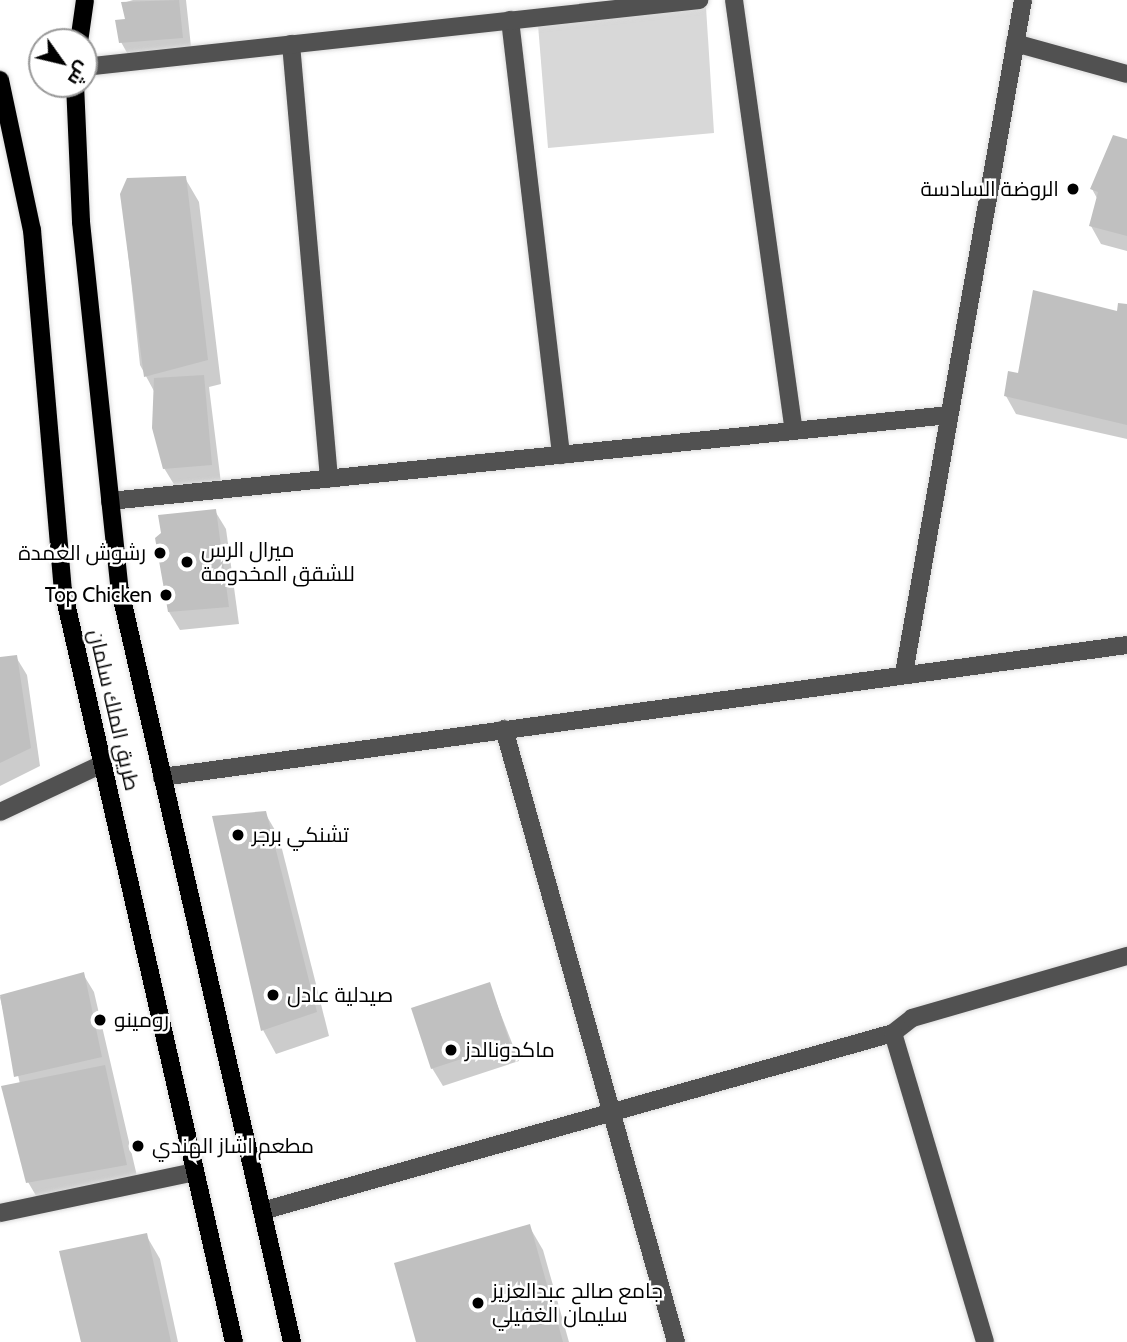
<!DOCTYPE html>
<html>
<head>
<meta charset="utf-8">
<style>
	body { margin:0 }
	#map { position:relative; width:1127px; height:1342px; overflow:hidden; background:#fff; font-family:Cabin,Cairo,sans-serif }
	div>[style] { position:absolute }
	.green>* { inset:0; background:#d8d8d8 }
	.shadow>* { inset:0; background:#0003 }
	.building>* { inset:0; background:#c0c0c0 }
	.roads { filter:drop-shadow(0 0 2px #dbdbdb) drop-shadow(0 0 2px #dbdbdb) }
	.minor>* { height:18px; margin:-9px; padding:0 9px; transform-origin:9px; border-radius:9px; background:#515151 }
	.major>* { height:18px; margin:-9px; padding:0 9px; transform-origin:9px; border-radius:9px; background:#000 }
	.dots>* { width:19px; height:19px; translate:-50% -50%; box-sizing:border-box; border:4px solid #fff; border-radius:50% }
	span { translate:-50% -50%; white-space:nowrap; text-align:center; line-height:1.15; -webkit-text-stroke:5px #fff; paint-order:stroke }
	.poi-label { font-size:21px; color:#000 }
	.right { translate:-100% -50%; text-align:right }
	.left { translate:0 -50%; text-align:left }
	.street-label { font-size:21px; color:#000 }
	.north { position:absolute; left:28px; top:28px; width:70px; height:70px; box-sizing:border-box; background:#fff; border:2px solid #999; border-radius:50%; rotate:124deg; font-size:19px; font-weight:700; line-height:28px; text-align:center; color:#000 }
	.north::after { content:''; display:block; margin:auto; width:24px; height:32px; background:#000; clip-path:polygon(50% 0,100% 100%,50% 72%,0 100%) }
</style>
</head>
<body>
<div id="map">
	<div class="green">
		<div style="clip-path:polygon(706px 7px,714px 133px,548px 148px,538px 25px)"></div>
	</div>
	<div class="shadow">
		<div style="clip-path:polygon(133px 0,186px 0,192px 56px,131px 60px,121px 42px,127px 20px,123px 3px)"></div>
		<div style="clip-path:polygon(1127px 140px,1127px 251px,1101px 244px,1091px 226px,1098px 200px,1092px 189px)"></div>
		<div style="clip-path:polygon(185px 178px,199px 202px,221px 384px,209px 387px,221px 483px,175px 486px,164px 468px,155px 393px,140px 365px,122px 194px)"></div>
		<div style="clip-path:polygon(1127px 306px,1127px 439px,1016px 414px,1006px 396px,1019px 375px)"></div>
		<div style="clip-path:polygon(215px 511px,226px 529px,239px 624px,180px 630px,169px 612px)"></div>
		<div style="clip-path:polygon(16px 657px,27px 675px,40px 766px,0 786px,0 658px)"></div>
		<div style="clip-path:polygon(265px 813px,279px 837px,329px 1036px,276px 1054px,263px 1030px)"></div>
		<div style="clip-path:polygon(83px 974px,94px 992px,140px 1189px,42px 1206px,28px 1182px,20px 1084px,0 997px)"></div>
		<div style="clip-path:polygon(489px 984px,519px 1061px,443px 1086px,432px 1068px)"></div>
		<div style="clip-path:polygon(529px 1226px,543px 1250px,569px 1342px,417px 1342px)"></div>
		<div style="clip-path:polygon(146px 1235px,160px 1259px,178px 1342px,83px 1342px)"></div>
	</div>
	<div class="building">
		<div style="clip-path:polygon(179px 0,183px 38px,119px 43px,115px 20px,125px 19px,121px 2px)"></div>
		<div style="clip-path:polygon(1113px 135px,1127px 139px,1127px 236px,1089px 226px,1098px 192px,1090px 189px)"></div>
		<div style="clip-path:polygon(186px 176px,208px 360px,144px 377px,120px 194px,127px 178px)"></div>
		<div style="clip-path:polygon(1033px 290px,1117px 311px,1118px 303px,1127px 304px,1127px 425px,1004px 396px,1008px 371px,1018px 373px)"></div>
		<div style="clip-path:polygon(204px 375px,212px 465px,163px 469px,152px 428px,154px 378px)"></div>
		<div style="clip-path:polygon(216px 509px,229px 607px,168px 612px,155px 538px,161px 533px,158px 515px)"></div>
		<div style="clip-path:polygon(17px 655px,31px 748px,0 763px,0 657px)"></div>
		<div style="clip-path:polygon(266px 811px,317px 1012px,261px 1031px,212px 816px)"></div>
		<div style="clip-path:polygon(84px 972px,102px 1057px,14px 1077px,0 995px)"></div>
		<div style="clip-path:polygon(490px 982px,510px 1043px,431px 1069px,411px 1008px)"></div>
		<div style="clip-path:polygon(105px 1065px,127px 1165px,26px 1183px,1px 1086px)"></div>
		<div style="clip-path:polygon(530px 1224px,563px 1342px,416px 1342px,394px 1263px)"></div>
		<div style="clip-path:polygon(147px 1233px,171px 1342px,81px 1342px,59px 1251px)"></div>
	</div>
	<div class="roads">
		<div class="minor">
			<div style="left:734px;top:0;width:435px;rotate:82.1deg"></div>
			<div style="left:510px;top:20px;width:438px;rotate:83.3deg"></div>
			<div style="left:1015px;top:43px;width:116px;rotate:15.5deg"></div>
			<div style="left:291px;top:44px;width:436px;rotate:85deg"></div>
			<div style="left:84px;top:67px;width:619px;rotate:-6.22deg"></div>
			<div style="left:110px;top:501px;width:843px;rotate:-5.85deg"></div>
			<div style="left:904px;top:673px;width:683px;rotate:-79.97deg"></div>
			<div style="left:504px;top:729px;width:637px;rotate:74.33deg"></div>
			<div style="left:162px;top:777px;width:974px;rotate:-7.79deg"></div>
			<div style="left:0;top:812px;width:113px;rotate:-25.2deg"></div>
			<div style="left:893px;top:1033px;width:24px;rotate:-38deg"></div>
			<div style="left:912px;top:1018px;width:224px;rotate:-16.1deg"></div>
			<div style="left:262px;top:1211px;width:656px;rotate:-15.75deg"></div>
			<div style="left:893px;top:1033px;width:322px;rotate:73.4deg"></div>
			<div style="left:0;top:1213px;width:199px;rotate:-11.9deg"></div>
		</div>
		<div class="major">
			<div style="left:79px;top:42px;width:42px;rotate:-81.9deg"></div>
			<div style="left:0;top:80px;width:153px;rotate:78deg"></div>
			<div style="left:32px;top:230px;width:361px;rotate:85.1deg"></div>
			<div style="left:63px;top:590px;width:771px;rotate:77.19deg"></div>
			<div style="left:75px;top:84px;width:138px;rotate:87.5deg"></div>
			<div style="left:81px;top:222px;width:366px;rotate:84deg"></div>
			<div style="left:119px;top:586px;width:776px;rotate:77.11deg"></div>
		</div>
	</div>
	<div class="dots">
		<div style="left:1073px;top:189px;background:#000"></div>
		<div style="left:160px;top:553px;background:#000"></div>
		<div style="left:187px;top:562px;background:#000"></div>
		<div style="left:166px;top:595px;background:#000"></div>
		<div style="left:238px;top:835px;background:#000"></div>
		<div style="left:273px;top:995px;background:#000"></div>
		<div style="left:100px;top:1020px;background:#000"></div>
		<div style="left:451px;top:1050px;background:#000"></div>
		<div style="left:138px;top:1146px;background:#000"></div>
		<div style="left:478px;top:1303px;background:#000"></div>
	</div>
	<div class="poi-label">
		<span class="right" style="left:1059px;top:189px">الروضة السادسة</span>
		<span class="left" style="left:201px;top:562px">ميرال الرس<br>للشقق المخدومة</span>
		<span class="right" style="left:146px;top:553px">رشوش العمدة</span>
		<span class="right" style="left:152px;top:595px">Top Chicken</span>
		<span class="left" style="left:252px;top:835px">تشنكي برجر</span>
		<span class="left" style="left:287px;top:995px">صيدلية عادل</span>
		<span class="left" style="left:114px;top:1020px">رومينو</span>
		<span class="left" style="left:465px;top:1050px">ماكدونالدز</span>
		<span class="left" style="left:152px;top:1146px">مطعم اشاز الهندي</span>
		<span class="left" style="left:492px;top:1303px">جامع صالح عبدالعزيز<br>سليمان الغفيلي</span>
	</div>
	<div class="street-label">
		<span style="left:114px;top:710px;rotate:77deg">طريق الملك سلمان</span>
	</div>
	<div class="north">ش</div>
</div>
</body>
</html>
